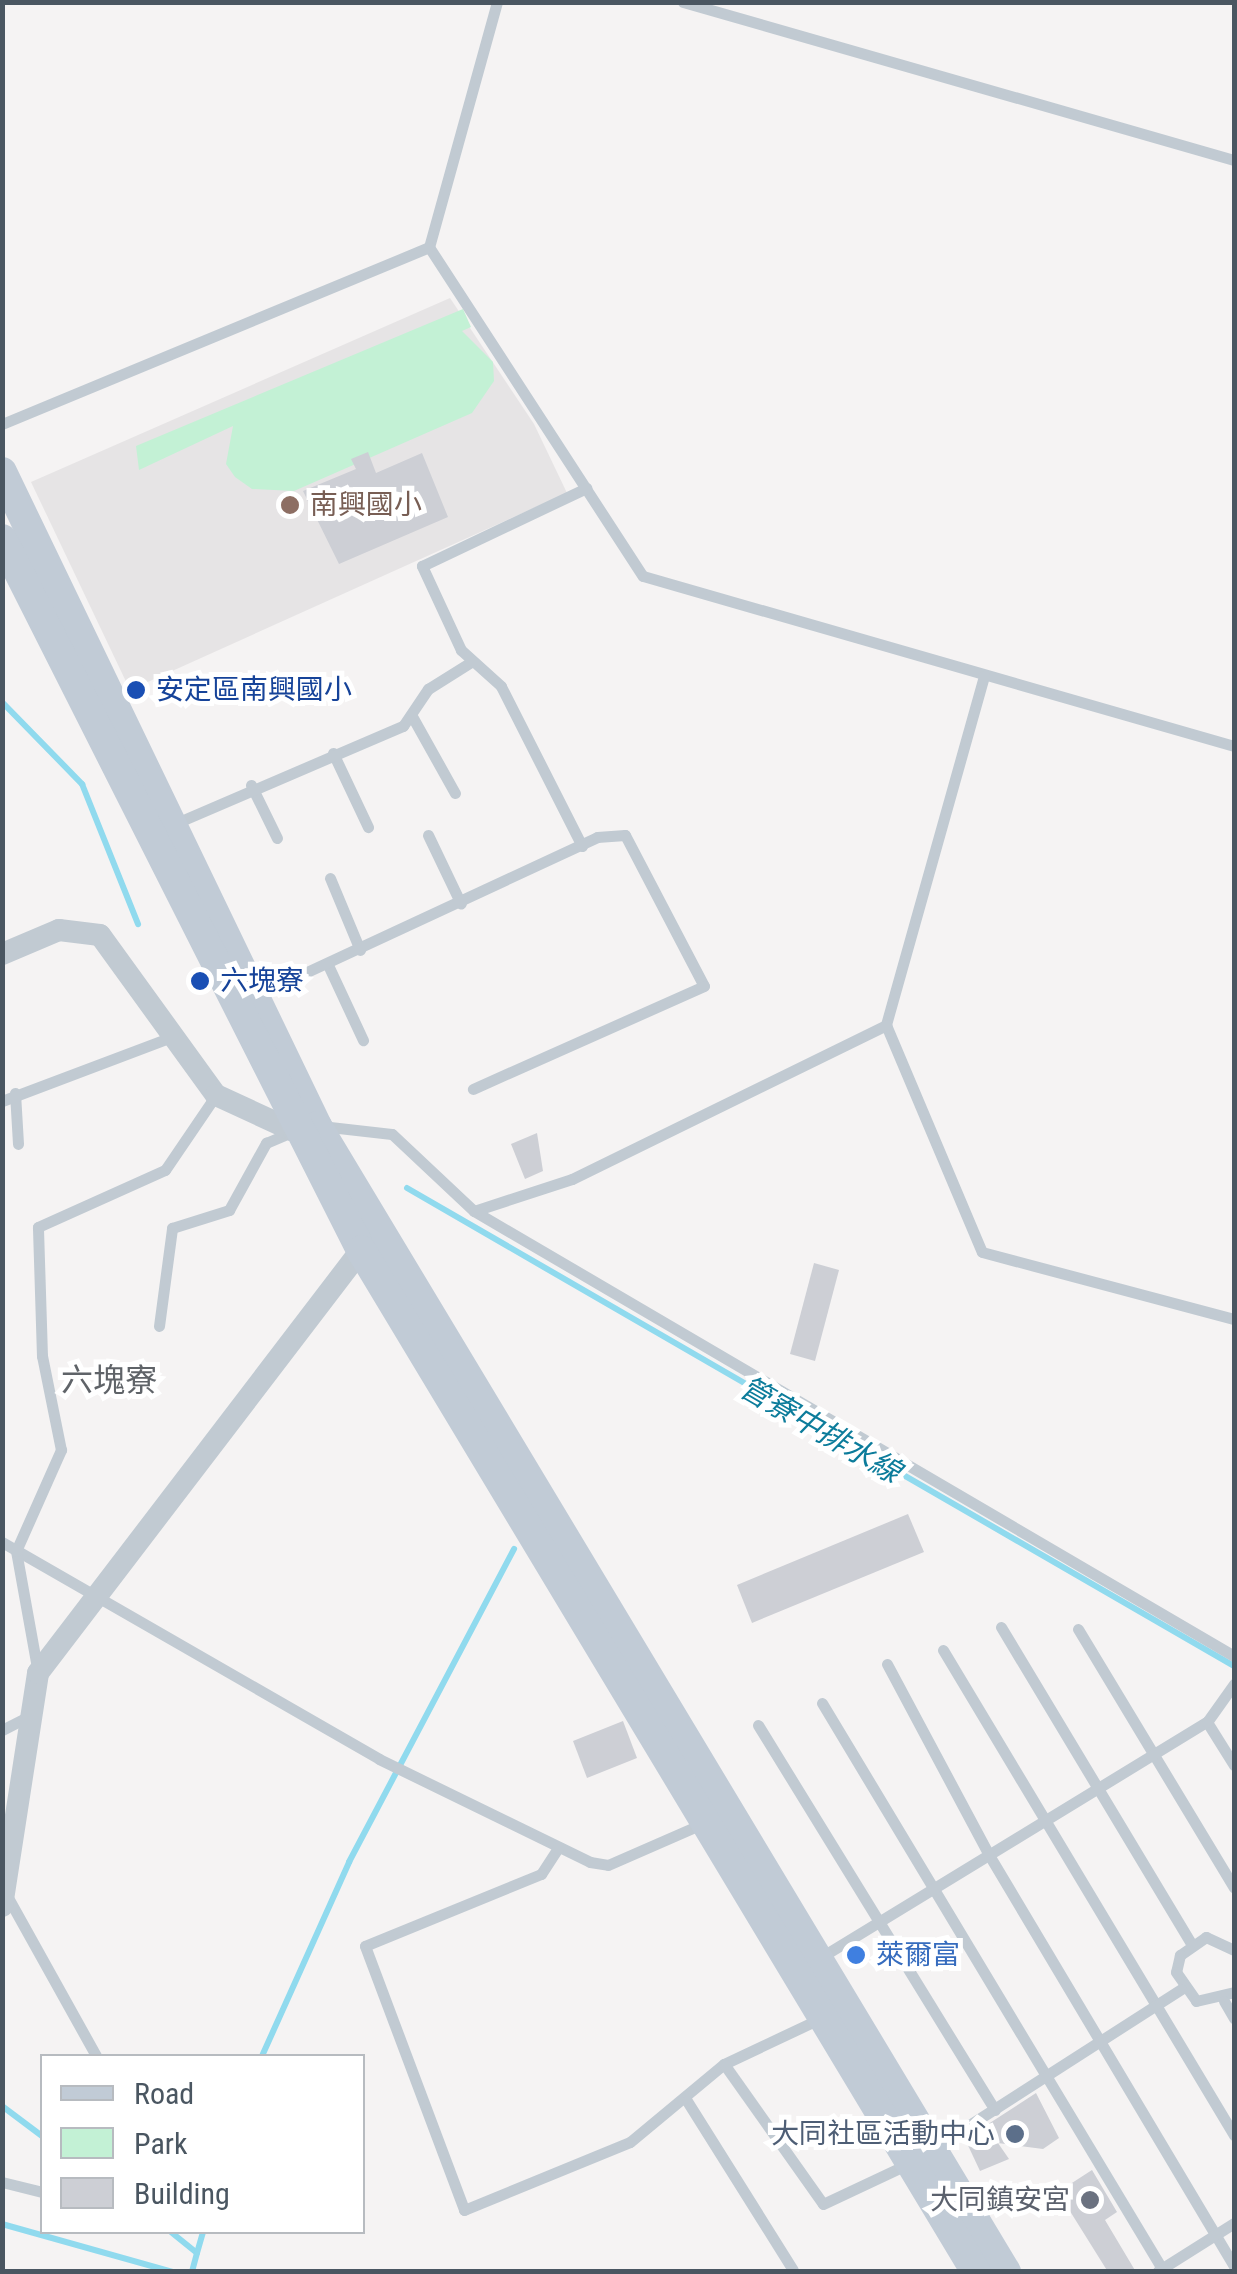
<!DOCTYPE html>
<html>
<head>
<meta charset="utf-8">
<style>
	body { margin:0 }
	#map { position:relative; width:1237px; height:2274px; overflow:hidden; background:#f5f3f3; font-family:"Roboto Condensed","Noto Sans TC",sans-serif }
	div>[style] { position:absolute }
	.education>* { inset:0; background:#e6e4e5 }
	.green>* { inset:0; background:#c3f1d5 }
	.stream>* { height:6px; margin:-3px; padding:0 3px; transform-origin:3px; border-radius:3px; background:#90daee }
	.building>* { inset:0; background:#cdcfd5 }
	.lane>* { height:11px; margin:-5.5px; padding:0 5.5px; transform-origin:5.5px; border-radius:5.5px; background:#c1cad2 }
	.street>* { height:22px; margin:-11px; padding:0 11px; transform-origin:11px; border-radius:11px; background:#c1cad2 }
	.secondary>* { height:30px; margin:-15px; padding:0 15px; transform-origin:15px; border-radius:15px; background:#c1cbd6 }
	.dots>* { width:28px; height:28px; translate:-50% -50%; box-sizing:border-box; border:5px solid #fff; border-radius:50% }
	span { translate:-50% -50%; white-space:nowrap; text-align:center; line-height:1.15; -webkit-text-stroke:10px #fff; paint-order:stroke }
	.education-label { font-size:28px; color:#785e54 }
	.left { translate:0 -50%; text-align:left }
	.transit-label { font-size:28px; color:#164399 }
	.shop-label { font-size:28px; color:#366cbe }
	.service-label { font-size:28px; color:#4e5e75 }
	.right { translate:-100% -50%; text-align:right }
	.worship-label { font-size:28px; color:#5b616d }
	.water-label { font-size:30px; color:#0c7c9b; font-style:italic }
	.quarter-label { font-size:32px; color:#5f6368 }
	.frame { position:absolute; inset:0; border:5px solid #4a5661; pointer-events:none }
	.legend { position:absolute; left:40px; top:2054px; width:325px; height:180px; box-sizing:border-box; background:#fff; border:2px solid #b7bbc0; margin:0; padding:12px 18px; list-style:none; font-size:30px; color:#4a5661 }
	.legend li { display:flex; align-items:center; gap:20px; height:50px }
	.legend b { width:50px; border:2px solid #b7bbc0 }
</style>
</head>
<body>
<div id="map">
	<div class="education">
		<div style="clip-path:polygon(450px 298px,534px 424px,567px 493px,130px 690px,31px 482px)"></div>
	</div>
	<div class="green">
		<div style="clip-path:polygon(463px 309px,471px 327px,462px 331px,493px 362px,494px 381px,472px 413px,294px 491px,252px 489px,235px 477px,226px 464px,233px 426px,139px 470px,136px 446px)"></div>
	</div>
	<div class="stream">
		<div style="left:2px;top:702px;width:115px;rotate:45.7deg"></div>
		<div style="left:82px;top:784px;width:151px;rotate:68.2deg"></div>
		<div style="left:407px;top:1188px;width:955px;rotate:30.03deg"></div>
		<div style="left:262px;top:2056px;width:213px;rotate:-65.8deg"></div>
		<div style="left:349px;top:1862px;width:354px;rotate:-62.2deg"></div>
		<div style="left:2px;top:2106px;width:50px;rotate:36.9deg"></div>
		<div style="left:2px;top:2224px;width:178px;rotate:15.7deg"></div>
		<div style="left:171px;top:2232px;width:33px;rotate:39deg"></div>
		<div style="left:197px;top:2253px;width:20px;rotate:105deg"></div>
		<div style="left:197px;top:2253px;width:22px;rotate:-74deg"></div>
	</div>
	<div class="building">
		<div style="clip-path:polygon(368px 452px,376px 473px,422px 453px,448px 517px,339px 564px,303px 491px,356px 469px,351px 459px)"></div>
		<div style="clip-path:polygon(537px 1133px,543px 1171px,525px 1179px,511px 1144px)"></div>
		<div style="clip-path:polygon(814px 1263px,839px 1270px,815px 1361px,790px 1354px)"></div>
		<div style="clip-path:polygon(908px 1514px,924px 1552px,752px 1623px,737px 1585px)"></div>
		<div style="clip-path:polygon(623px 1721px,637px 1758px,587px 1778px,573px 1741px)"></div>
		<div style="clip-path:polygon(1036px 2093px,1059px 2138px,1043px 2149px,998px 2143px,1009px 2159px,980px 2171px,965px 2139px)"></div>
		<div style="clip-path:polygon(1092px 2170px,1117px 2212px,1105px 2220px,1136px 2272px,1108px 2272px,1058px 2192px)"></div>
	</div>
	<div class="lane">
		<div style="left:497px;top:2px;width:254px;rotate:105.5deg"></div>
		<div style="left:429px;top:247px;width:392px;rotate:57deg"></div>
		<div style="left:643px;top:576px;width:615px;rotate:16.05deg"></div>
		<div style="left:683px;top:2px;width:573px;rotate:16deg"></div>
		<div style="left:2px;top:424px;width:462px;rotate:-22.5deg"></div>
		<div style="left:984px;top:676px;width:362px;rotate:105.7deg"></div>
		<div style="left:886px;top:1025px;width:246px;rotate:67.1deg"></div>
		<div style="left:982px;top:1252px;width:261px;rotate:14.9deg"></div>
		<div style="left:413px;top:718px;width:86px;rotate:60.8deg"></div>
		<div style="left:333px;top:753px;width:82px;rotate:64.7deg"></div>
		<div style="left:251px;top:785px;width:59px;rotate:63.9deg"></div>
		<div style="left:174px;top:824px;width:249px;rotate:-23.2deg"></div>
		<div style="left:403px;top:726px;width:45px;rotate:-56deg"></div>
		<div style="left:428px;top:689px;width:51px;rotate:-32.1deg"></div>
		<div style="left:428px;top:835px;width:76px;rotate:64.4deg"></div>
		<div style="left:582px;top:846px;width:179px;rotate:-116.9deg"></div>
		<div style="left:501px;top:686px;width:54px;rotate:-138deg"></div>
		<div style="left:461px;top:650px;width:93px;rotate:-114.9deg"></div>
		<div style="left:422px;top:566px;width:182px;rotate:-25.4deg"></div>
		<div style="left:330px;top:878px;width:78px;rotate:67.4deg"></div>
		<div style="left:328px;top:965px;width:83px;rotate:65deg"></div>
		<div style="left:255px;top:996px;width:377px;rotate:-24.9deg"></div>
		<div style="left:597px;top:837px;width:28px;rotate:-4deg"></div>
		<div style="left:625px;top:835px;width:170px;rotate:62.4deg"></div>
		<div style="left:704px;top:986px;width:253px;rotate:156deg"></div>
		<div style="left:15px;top:1093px;width:51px;rotate:86.6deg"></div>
		<div style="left:2px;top:1101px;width:178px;rotate:-20.7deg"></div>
		<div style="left:321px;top:1126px;width:71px;rotate:6.4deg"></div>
		<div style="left:392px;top:1134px;width:112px;rotate:43.2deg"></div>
		<div style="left:474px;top:1211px;width:881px;rotate:30.35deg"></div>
		<div style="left:474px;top:1211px;width:103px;rotate:-18.1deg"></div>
		<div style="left:572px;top:1179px;width:350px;rotate:-26.1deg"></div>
		<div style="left:159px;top:1326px;width:99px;rotate:-82.4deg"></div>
		<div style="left:172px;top:1228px;width:60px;rotate:-17.5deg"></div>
		<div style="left:229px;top:1210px;width:77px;rotate:-61.1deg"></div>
		<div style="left:266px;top:1143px;width:30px;rotate:-23deg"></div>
		<div style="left:2px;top:1542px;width:435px;rotate:29.9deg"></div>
		<div style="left:379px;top:1759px;width:235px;rotate:26deg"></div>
		<div style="left:590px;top:1862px;width:18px;rotate:9deg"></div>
		<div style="left:608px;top:1865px;width:103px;rotate:-23.6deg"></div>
		<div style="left:1001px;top:1627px;width:369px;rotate:59deg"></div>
		<div style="left:1078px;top:1629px;width:302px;rotate:58.9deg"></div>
		<div style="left:943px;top:1650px;width:566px;rotate:59.04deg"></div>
		<div style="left:887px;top:1664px;width:217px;rotate:61.9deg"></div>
		<div style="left:989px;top:1855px;width:478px;rotate:59.2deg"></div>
		<div style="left:38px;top:1673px;width:124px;rotate:-100.2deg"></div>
		<div style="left:16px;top:1551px;width:111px;rotate:-66deg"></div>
		<div style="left:61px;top:1450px;width:96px;rotate:-101.4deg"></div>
		<div style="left:42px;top:1356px;width:129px;rotate:-91.8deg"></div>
		<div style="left:38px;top:1227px;width:139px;rotate:-24.2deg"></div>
		<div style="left:165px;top:1170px;width:91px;rotate:-55.8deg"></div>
		<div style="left:822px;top:1703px;width:664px;rotate:58.99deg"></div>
		<div style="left:1207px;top:1722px;width:51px;rotate:57.9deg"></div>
		<div style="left:758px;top:1725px;width:452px;rotate:58.4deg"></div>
		<div style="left:2px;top:1730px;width:31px;rotate:-27deg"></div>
		<div style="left:558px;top:1848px;width:31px;rotate:123deg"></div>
		<div style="left:541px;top:1874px;width:190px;rotate:157.8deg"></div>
		<div style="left:365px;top:1946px;width:282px;rotate:69.4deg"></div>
		<div style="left:464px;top:2210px;width:179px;rotate:-22.3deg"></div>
		<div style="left:630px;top:2142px;width:122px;rotate:-39.7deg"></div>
		<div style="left:724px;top:2064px;width:105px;rotate:-25.3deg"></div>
		<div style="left:6px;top:1894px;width:185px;rotate:60.9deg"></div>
		<div style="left:1234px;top:1950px;width:31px;rotate:-155deg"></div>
		<div style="left:1206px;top:1937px;width:32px;rotate:145deg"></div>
		<div style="left:1180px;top:1955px;width:17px;rotate:103deg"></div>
		<div style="left:1176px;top:1972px;width:35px;rotate:55deg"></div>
		<div style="left:1196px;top:2001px;width:39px;rotate:-13deg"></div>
		<div style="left:818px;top:1959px;width:456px;rotate:-31.4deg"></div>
		<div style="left:1207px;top:1722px;width:47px;rotate:-54.6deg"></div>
		<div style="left:1224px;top:2001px;width:20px;rotate:60deg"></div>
		<div style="left:724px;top:2064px;width:171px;rotate:54.7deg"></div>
		<div style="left:823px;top:2204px;width:94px;rotate:-25.2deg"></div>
		<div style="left:687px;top:2101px;width:199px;rotate:57.9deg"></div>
		<div style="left:932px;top:2149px;width:296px;rotate:-32.7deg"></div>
		<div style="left:2px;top:2182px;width:41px;rotate:14deg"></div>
		<div style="left:1158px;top:2271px;width:90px;rotate:-32.3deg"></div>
	</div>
	<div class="street">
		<div style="left:2px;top:954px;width:62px;rotate:-22.8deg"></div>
		<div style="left:59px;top:930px;width:41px;rotate:7deg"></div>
		<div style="left:100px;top:935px;width:198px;rotate:54.1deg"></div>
		<div style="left:216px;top:1095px;width:86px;rotate:24.8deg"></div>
		<div style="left:294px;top:1131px;width:14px;rotate:-12deg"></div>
		<div style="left:2px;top:1906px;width:236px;rotate:-81.2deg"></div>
		<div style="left:38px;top:1673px;width:532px;rotate:-52.63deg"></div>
	</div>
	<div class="secondary">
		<div style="left:2px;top:472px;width:726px;rotate:64.28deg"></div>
		<div style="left:317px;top:1126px;width:1337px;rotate:58.98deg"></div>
		<div style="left:2px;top:539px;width:796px;rotate:63.21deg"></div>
		<div style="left:361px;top:1250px;width:1193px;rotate:58.96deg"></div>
	</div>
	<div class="dots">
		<div style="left:290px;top:505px;background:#8d6e63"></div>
		<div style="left:136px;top:690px;background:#1a4fb4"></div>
		<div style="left:200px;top:981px;background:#1a4fb4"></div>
		<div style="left:856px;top:1955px;background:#3f7fe0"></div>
		<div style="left:1015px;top:2134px;background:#5c6f8a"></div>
		<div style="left:1090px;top:2200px;background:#6b7280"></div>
	</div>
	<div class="education-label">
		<span class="left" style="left:310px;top:505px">南興國小</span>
	</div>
	<div class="transit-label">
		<span class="left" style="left:156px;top:690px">安定區南興國小</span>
		<span class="left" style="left:220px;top:981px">六塊寮</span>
	</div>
	<div class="shop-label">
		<span class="left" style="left:876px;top:1955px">萊爾富</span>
	</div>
	<div class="service-label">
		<span class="right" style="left:995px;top:2134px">大同社區活動中心</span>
	</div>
	<div class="worship-label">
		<span class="right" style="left:1070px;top:2200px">大同鎮安宮</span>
	</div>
	<div class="water-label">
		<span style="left:820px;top:1430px;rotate:30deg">管寮中排水線</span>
	</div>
	<div class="quarter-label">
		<span style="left:109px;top:1380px">六塊寮</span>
	</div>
	<div class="frame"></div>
	<ul class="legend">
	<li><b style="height:12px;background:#c1cbd6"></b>Road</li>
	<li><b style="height:28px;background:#c3f1d5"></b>Park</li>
	<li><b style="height:28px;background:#cdcfd5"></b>Building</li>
	</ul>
</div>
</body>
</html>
